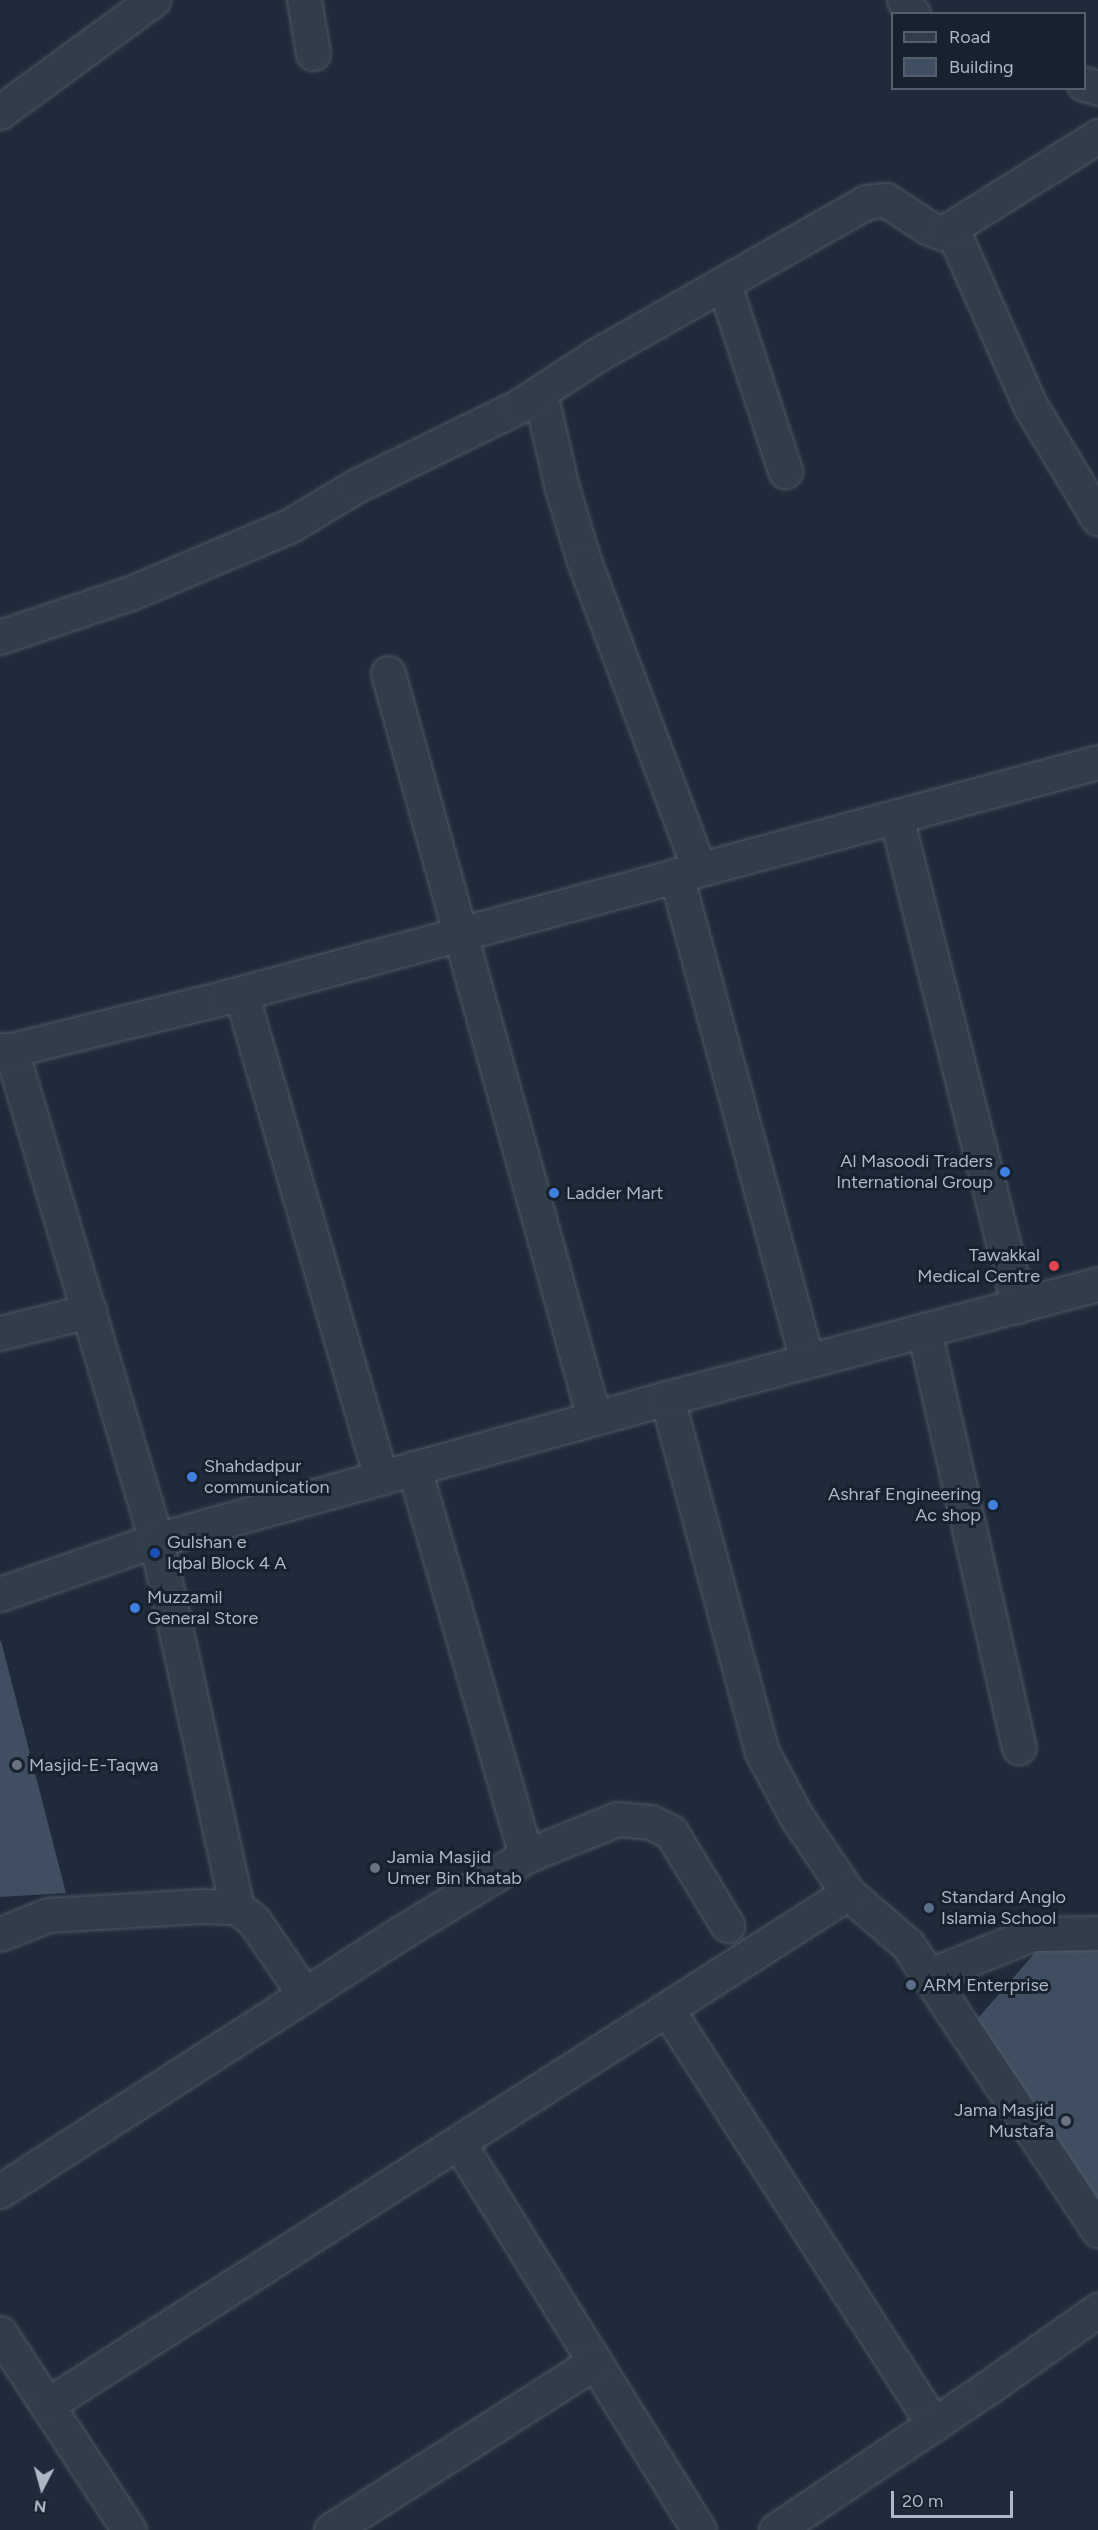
<!DOCTYPE html>
<html>
<head>
<meta charset="utf-8">
<style>
	body { margin:0 }
	#map { position:relative; width:1098px; height:2530px; overflow:hidden; background:#1f2b3a; font-family:Figtree,sans-serif }
	div>[style] { position:absolute }
	.building>* { inset:0; background:#3f4e60 }
	.roads { filter:drop-shadow(0 0 2px #4d5865) drop-shadow(0 0 2px #4d5865) }
	.minor>* { height:33px; margin:-16.5px; padding:0 16.5px; transform-origin:16.5px; border-radius:16.5px; background:#323d4a }
	.dots>* { width:16px; height:16px; translate:-50% -50%; box-sizing:border-box; border:3px solid #18222f; border-radius:50% }
	span { translate:-50% -50%; white-space:nowrap; text-align:center; line-height:1.15; -webkit-text-stroke:6px #18222f; paint-order:stroke }
	.poi-label { font-size:18px; color:#adb8c7 }
	.right { translate:-100% -50%; text-align:right }
	.left { translate:0 -50%; text-align:left }
	.legend { position:absolute; left:891px; top:12px; width:195px; height:78px; box-sizing:border-box; background:#18222f; border:2px solid #545e6c; margin:0; padding:8px 10px; list-style:none; font-size:18px; color:#adb8c7 }
	.legend li { display:flex; align-items:center; gap:12px; height:30px }
	.legend b { width:30px; border:2px solid #545e6c }
	.north { position:absolute; left:12px; top:2458px; width:60px; height:60px; -webkit-text-stroke:4px #18222f; paint-order:stroke; rotate:186deg; font-size:16px; font-weight:700; line-height:24px; text-align:center; color:#adb8c7 }
	.north::after { content:''; display:block; margin:auto; width:21px; height:27px; background:#adb8c7; clip-path:polygon(50% 0,100% 100%,50% 72%,0 100%) }
	.scale { position:absolute; left:891px; top:2491px; width:122px; height:27px; box-sizing:border-box; border:3px solid #adb8c7; border-top:0; padding-left:8px; font-size:18px; line-height:21px; white-space:nowrap; color:#adb8c7; -webkit-text-stroke:4px #18222f; paint-order:stroke }
</style>
</head>
<body>
<div id="map">
	<div class="building">
		<div style="clip-path:polygon(0 1641px,1px 1641px,66px 1893px,0 1897px)"></div>
		<div style="clip-path:polygon(1040px 1947px,1098px 1949px,1098px 2216px,972px 2025px)"></div>
	</div>
	<div class="roads">
		<div class="minor">
			<div style="left:304px;top:0;width:54px;rotate:80.4deg"></div>
			<div style="left:904px;top:0;width:17px;rotate:57deg"></div>
			<div style="left:1084px;top:84px;width:15px;rotate:16deg"></div>
			<div style="left:0;top:112px;width:190px;rotate:-36.2deg"></div>
			<div style="left:952px;top:229px;width:195px;rotate:66.1deg"></div>
			<div style="left:1031px;top:407px;width:130px;rotate:58.9deg"></div>
			<div style="left:724px;top:284px;width:197px;rotate:71.9deg"></div>
			<div style="left:540px;top:393px;width:98px;rotate:77deg"></div>
			<div style="left:562px;top:488px;width:76px;rotate:73.2deg"></div>
			<div style="left:584px;top:561px;width:329px;rotate:69.5deg"></div>
			<div style="left:0;top:637px;width:138px;rotate:-18.6deg"></div>
			<div style="left:131px;top:593px;width:174px;rotate:-23deg"></div>
			<div style="left:291px;top:525px;width:76px;rotate:-31deg"></div>
			<div style="left:356px;top:486px;width:182px;rotate:-26.1deg"></div>
			<div style="left:519px;top:406px;width:93px;rotate:-33.2deg"></div>
			<div style="left:597px;top:355px;width:309px;rotate:-29.6deg"></div>
			<div style="left:866px;top:202px;width:20px;rotate:-6deg"></div>
			<div style="left:886px;top:200px;width:51px;rotate:33.1deg"></div>
			<div style="left:929px;top:228px;width:15px;rotate:20deg"></div>
			<div style="left:943px;top:233px;width:183px;rotate:-32deg"></div>
			<div style="left:388px;top:673px;width:773px;rotate:74.54deg"></div>
			<div style="left:896px;top:817px;width:504px;rotate:75.88deg"></div>
			<div style="left:676px;top:875px;width:503px;rotate:74.91deg"></div>
			<div style="left:241px;top:993px;width:505px;rotate:73.9deg"></div>
			<div style="left:0;top:1050px;width:11px"></div>
			<div style="left:11px;top:1050px;width:511px;rotate:73.52deg"></div>
			<div style="left:156px;top:1540px;width:376px;rotate:77.6deg"></div>
			<div style="left:11px;top:1050px;width:221px;rotate:-13.8deg"></div>
			<div style="left:226px;top:997px;width:903px;rotate:-15.08deg"></div>
			<div style="left:924px;top:1330px;width:428px;rotate:77.2deg"></div>
			<div style="left:0;top:1333px;width:92px;rotate:-13.9deg"></div>
			<div style="left:667px;top:1398px;width:364px;rotate:75deg"></div>
			<div style="left:761px;top:1750px;width:75px;rotate:62.1deg"></div>
			<div style="left:796px;top:1816px;width:93px;rotate:56deg"></div>
			<div style="left:848px;top:1893px;width:79px;rotate:40.9deg"></div>
			<div style="left:908px;top:1945px;width:343px;rotate:56.3deg"></div>
			<div style="left:414px;top:1468px;width:404px;rotate:73.9deg"></div>
			<div style="left:0;top:1594px;width:165px;rotate:-19.1deg"></div>
			<div style="left:156px;top:1540px;width:530px;rotate:-15.53deg"></div>
			<div style="left:667px;top:1398px;width:446px;rotate:-14.8deg"></div>
			<div style="left:0;top:1934px;width:52px;rotate:-21.6deg"></div>
			<div style="left:48px;top:1915px;width:155px;rotate:-3.3deg"></div>
			<div style="left:203px;top:1906px;width:34px;rotate:2deg"></div>
			<div style="left:237px;top:1907px;width:22px;rotate:39deg"></div>
			<div style="left:254px;top:1921px;width:90px;rotate:55.4deg"></div>
			<div style="left:930px;top:1975px;width:110px;rotate:-21.9deg"></div>
			<div style="left:1032px;top:1934px;width:66px;rotate:-0.9deg"></div>
			<div style="left:667px;top:2009px;width:494px;rotate:57.3deg"></div>
			<div style="left:459px;top:2143px;width:455px;rotate:58.2deg"></div>
			<div style="left:0;top:2191px;width:475px;rotate:-32.8deg"></div>
			<div style="left:399px;top:1934px;width:149px;rotate:-31.6deg"></div>
			<div style="left:526px;top:1856px;width:98px;rotate:-22.1deg"></div>
			<div style="left:617px;top:1819px;width:33px;rotate:5deg"></div>
			<div style="left:650px;top:1822px;width:23px;rotate:25deg"></div>
			<div style="left:671px;top:1832px;width:109px;rotate:58.9deg"></div>
			<div style="left:0;top:2333px;width:235px;rotate:56.8deg"></div>
			<div style="left:47px;top:2405px;width:951px;rotate:-32.59deg"></div>
			<div style="left:331px;top:2530px;width:313px;rotate:-32.5deg"></div>
			<div style="left:776px;top:2530px;width:249px;rotate:-33.9deg"></div>
			<div style="left:983px;top:2391px;width:141px;rotate:-35.2deg"></div>
		</div>
	</div>
	<div class="dots">
		<div style="left:1005px;top:1172px;background:#3f7fe0"></div>
		<div style="left:554px;top:1193px;background:#3f7fe0"></div>
		<div style="left:1054px;top:1266px;background:#e0444e"></div>
		<div style="left:192px;top:1477px;background:#3f7fe0"></div>
		<div style="left:993px;top:1505px;background:#3f7fe0"></div>
		<div style="left:155px;top:1553px;background:#1a4fb4"></div>
		<div style="left:135px;top:1608px;background:#3f7fe0"></div>
		<div style="left:17px;top:1765px;background:#6b7280"></div>
		<div style="left:375px;top:1868px;background:#6b7280"></div>
		<div style="left:929px;top:1908px;background:#5c6f8a"></div>
		<div style="left:911px;top:1985px;background:#5c6f8a"></div>
		<div style="left:1066px;top:2121px;background:#6b7280"></div>
	</div>
	<div class="poi-label">
		<span class="right" style="left:993px;top:1172px">Al Masoodi Traders<br>International Group</span>
		<span class="left" style="left:566px;top:1193px">Ladder Mart</span>
		<span class="right" style="left:1040px;top:1266px">Tawakkal<br>Medical Centre</span>
		<span class="left" style="left:204px;top:1477px">Shahdadpur<br>communication</span>
		<span class="right" style="left:981px;top:1505px">Ashraf Engineering<br>Ac shop</span>
		<span class="left" style="left:167px;top:1553px">Gulshan e<br>Iqbal Block 4 A</span>
		<span class="left" style="left:147px;top:1608px">Muzzamil<br>General Store</span>
		<span class="left" style="left:29px;top:1765px">Masjid-E-Taqwa</span>
		<span class="left" style="left:387px;top:1868px">Jamia Masjid<br>Umer Bin Khatab</span>
		<span class="left" style="left:941px;top:1908px">Standard Anglo<br>Islamia School</span>
		<span class="left" style="left:923px;top:1985px">ARM Enterprise</span>
		<span class="right" style="left:1054px;top:2121px">Jama Masjid<br>Mustafa</span>
	</div>
	<ul class="legend">
	<li><b style="height:8px;background:#323d4a"></b>Road</li>
	<li><b style="height:16px;background:#3f4e60"></b>Building</li>
	</ul>
	<div class="north">N</div>
	<div class="scale">20 m</div>
</div>
</body>
</html>
